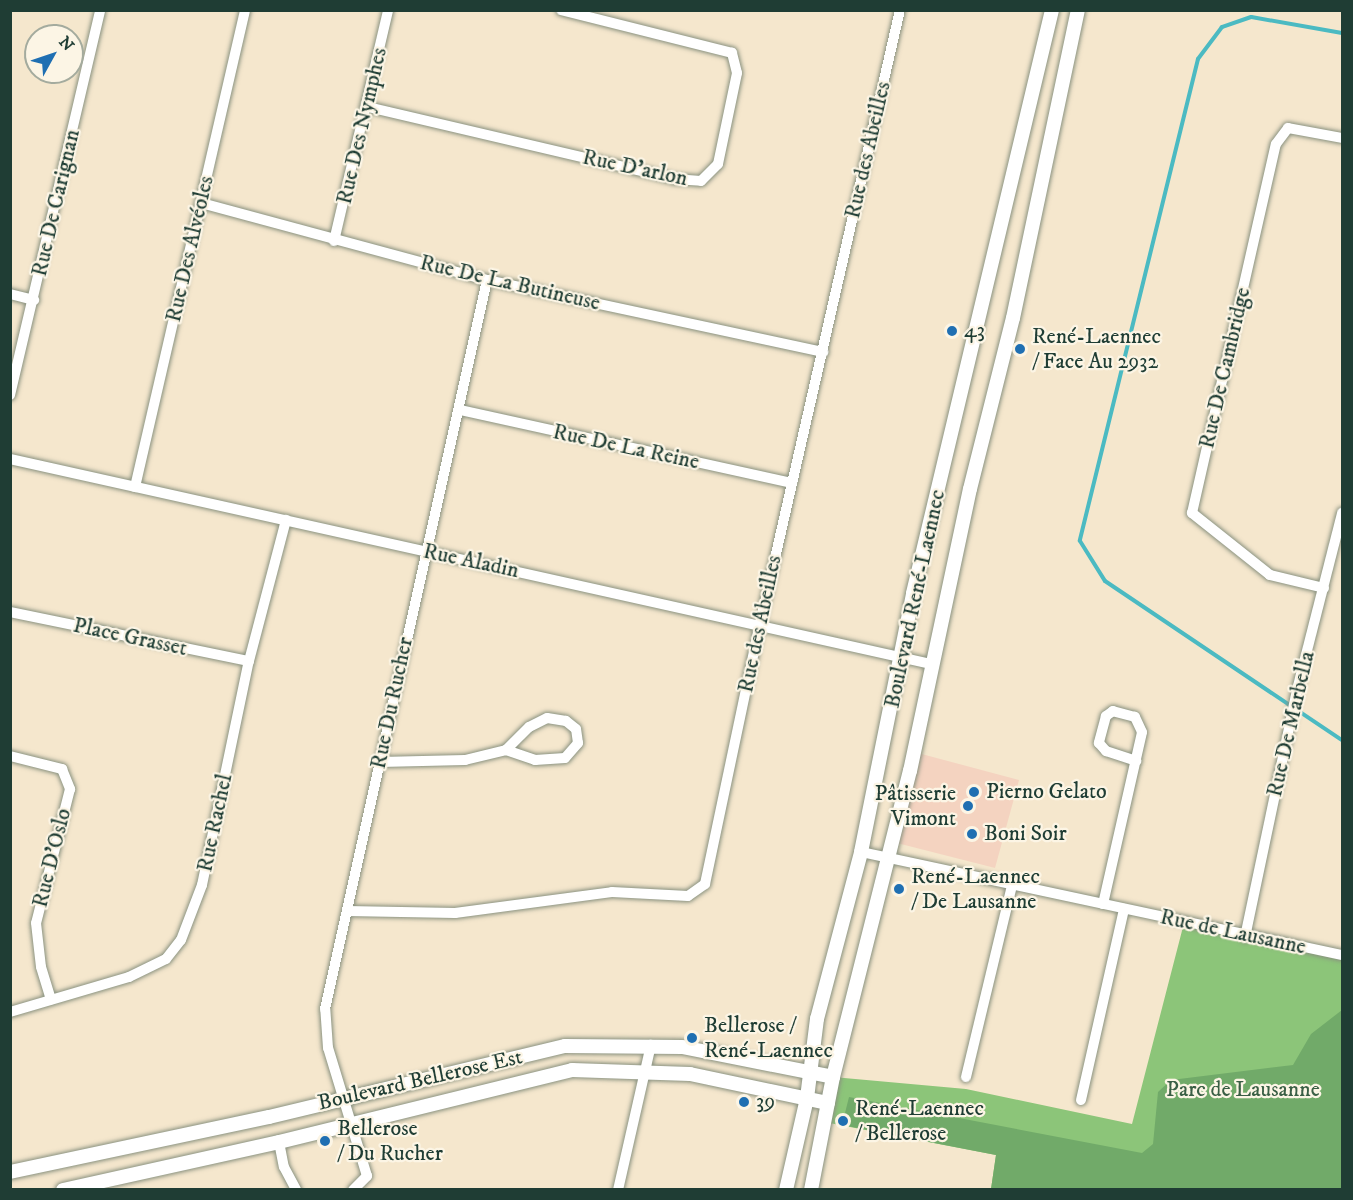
<!DOCTYPE html>
<html>
<head>
<meta charset="utf-8">
<style>
	body { margin:0 }
	#map { position:relative; width:1353px; height:1200px; overflow:hidden; background:#f5e7cd; font-family:"IM FELL DW Pica",serif }
	div>[style] { position:absolute }
	.built>* { inset:0; background:#f4d3c0 }
	.green>* { inset:0; background:#8cc579 }
	.forest>* { inset:0; background:#71aa69 }
	.stream>* { height:4px; margin:-2px; padding:0 2px; transform-origin:2px; border-radius:2px; background:#4bbac2 }
	.roads { filter:drop-shadow(0 0 2px #8a9280) drop-shadow(0 0 2px #8a9280) }
	.street>* { height:10px; margin:-5px; padding:0 5px; transform-origin:5px; border-radius:5px; background:#fff }
	.secondary>* { height:14px; margin:-7px; padding:0 7px; transform-origin:7px; border-radius:7px; background:#fff }
	.dots>* { width:16px; height:16px; translate:-50% -50%; box-sizing:border-box; border:3px solid #fcf5e5; border-radius:50% }
	span { translate:-50% -50%; white-space:nowrap; text-align:center; line-height:1.15; -webkit-text-stroke:4.5px #fcf5e5; paint-order:stroke }
	.street-label { font-size:22px; color:#1f3d34 }
	.poi-label { font-size:22px; color:#1f3d34 }
	.left { translate:0 -50%; text-align:left }
	.right { translate:-100% -50%; text-align:right }
	.park-label { font-size:22px; color:#3a5f45 }
	.frame { position:absolute; inset:0; border:12px solid #1f3d34; pointer-events:none }
	.north { position:absolute; left:24px; top:24px; width:60px; height:60px; box-sizing:border-box; background:#fcf5e5; border:2px solid #a4ab9e; border-radius:50%; rotate:50deg; font-size:16px; font-weight:700; line-height:24px; text-align:center; color:#1f3d34 }
	.north::after { content:''; display:block; margin:auto; width:21px; height:27px; background:#1f6fb2; clip-path:polygon(50% 0,100% 100%,50% 72%,0 100%) }
</style>
</head>
<body>
<div id="map">
	<div class="built">
		<div style="clip-path:polygon(914px 752px,1019px 780px,995px 868px,893px 842px)"></div>
	</div>
	<div class="green">
		<div style="clip-path:polygon(1184px 923px,1342px 955px,1342px 1189px,991px 1189px,996px 1155px,824px 1122px,833px 1077px,966px 1089px,1132px 1124px)"></div>
	</div>
	<div class="forest">
		<div style="clip-path:polygon(1342px 1010px,1342px 1189px,991px 1189px,996px 1155px,842px 1125px,849px 1097px,1142px 1153px,1153px 1144px,1158px 1092px,1171px 1080px,1293px 1065px,1311px 1034px)"></div>
	</div>
	<div class="stream">
		<div style="left:1342px;top:33px;width:92px;rotate:-170deg"></div>
		<div style="left:1251px;top:17px;width:31px;rotate:161deg"></div>
		<div style="left:1222px;top:27px;width:40px;rotate:127deg"></div>
		<div style="left:1198px;top:59px;width:496px;rotate:103.8deg"></div>
		<div style="left:1080px;top:541px;width:47px;rotate:58deg"></div>
		<div style="left:1105px;top:581px;width:285px;rotate:33.9deg"></div>
	</div>
	<div class="roads">
		<div class="street">
			<div style="left:368px;top:107px;width:314px;rotate:13.2deg"></div>
			<div style="left:674px;top:179px;width:27px;rotate:4deg"></div>
			<div style="left:701px;top:181px;width:24px;rotate:-45deg"></div>
			<div style="left:718px;top:164px;width:93px;rotate:-78.2deg"></div>
			<div style="left:737px;top:73px;width:21px;rotate:-104deg"></div>
			<div style="left:732px;top:53px;width:176px;rotate:-165.9deg"></div>
			<div style="left:201px;top:203px;width:296px;rotate:15.1deg"></div>
			<div style="left:487px;top:280px;width:344px;rotate:12.1deg"></div>
			<div style="left:334px;top:241px;width:237px;rotate:-76.8deg"></div>
			<div style="left:10px;top:294px;width:25px;rotate:14deg"></div>
			<div style="left:10px;top:395px;width:395px;rotate:-76.8deg"></div>
			<div style="left:460px;top:410px;width:340px;rotate:12.4deg"></div>
			<div style="left:10px;top:459px;width:944px;rotate:12.55deg"></div>
			<div style="left:135px;top:487px;width:490px;rotate:-77deg"></div>
			<div style="left:1324px;top:588px;width:56px;rotate:-166.5deg"></div>
			<div style="left:1270px;top:575px;width:100px;rotate:-141.5deg"></div>
			<div style="left:1192px;top:513px;width:378px;rotate:-77.2deg"></div>
			<div style="left:1276px;top:144px;width:20px;rotate:-53deg"></div>
			<div style="left:1288px;top:128px;width:55px;rotate:10.5deg"></div>
			<div style="left:10px;top:612px;width:244px;rotate:11.6deg"></div>
			<div style="left:10px;top:756px;width:54px;rotate:14deg"></div>
			<div style="left:62px;top:769px;width:22px;rotate:68deg"></div>
			<div style="left:70px;top:789px;width:138px;rotate:104.2deg"></div>
			<div style="left:36px;top:923px;width:44px;rotate:83.5deg"></div>
			<div style="left:41px;top:967px;width:34px;rotate:73deg"></div>
			<div style="left:380px;top:762px;width:85px;rotate:-1.3deg"></div>
			<div style="left:465px;top:760px;width:42px;rotate:-13.7deg"></div>
			<div style="left:506px;top:750px;width:31px;rotate:19deg"></div>
			<div style="left:535px;top:760px;width:30px;rotate:-4deg"></div>
			<div style="left:565px;top:758px;width:20px;rotate:-49deg"></div>
			<div style="left:578px;top:743px;width:14px;rotate:-98deg"></div>
			<div style="left:576px;top:729px;width:13px;rotate:-141deg"></div>
			<div style="left:566px;top:721px;width:19px;rotate:-171deg"></div>
			<div style="left:547px;top:718px;width:20px;rotate:153deg"></div>
			<div style="left:529px;top:727px;width:33px;rotate:135deg"></div>
			<div style="left:861px;top:852px;width:492px;rotate:12.1deg"></div>
			<div style="left:1103px;top:904px;width:176px;rotate:-77.2deg"></div>
			<div style="left:1142px;top:732px;width:17px;rotate:-115deg"></div>
			<div style="left:1135px;top:717px;width:23px;rotate:-165deg"></div>
			<div style="left:1113px;top:711px;width:9px;rotate:144deg"></div>
			<div style="left:1106px;top:716px;width:28px;rotate:105deg"></div>
			<div style="left:1099px;top:743px;width:11px;rotate:49deg"></div>
			<div style="left:1106px;top:751px;width:32px;rotate:18deg"></div>
			<div style="left:347px;top:911px;width:108px;rotate:1.1deg"></div>
			<div style="left:455px;top:913px;width:158px;rotate:-7.6deg"></div>
			<div style="left:612px;top:892px;width:76px;rotate:3deg"></div>
			<div style="left:688px;top:896px;width:21px;rotate:-35deg"></div>
			<div style="left:705px;top:884px;width:266px;rotate:-78.1deg"></div>
			<div style="left:760px;top:624px;width:630px;rotate:-77.16deg"></div>
			<div style="left:1245px;top:937px;width:252px;rotate:-78.1deg"></div>
			<div style="left:1297px;top:690px;width:183px;rotate:-75.7deg"></div>
			<div style="left:10px;top:1012px;width:124px;rotate:-16.4deg"></div>
			<div style="left:129px;top:977px;width:41px;rotate:-25.9deg"></div>
			<div style="left:166px;top:959px;width:24px;rotate:-52deg"></div>
			<div style="left:181px;top:940px;width:59px;rotate:-69.1deg"></div>
			<div style="left:202px;top:885px;width:229px;rotate:-78.2deg"></div>
			<div style="left:249px;top:661px;width:146px;rotate:-75.3deg"></div>
			<div style="left:966px;top:1077px;width:197px;rotate:-76.5deg"></div>
			<div style="left:1081px;top:1100px;width:196px;rotate:-77.3deg"></div>
			<div style="left:279px;top:1142px;width:25px;rotate:79deg"></div>
			<div style="left:284px;top:1167px;width:26px;rotate:62deg"></div>
			<div style="left:353px;top:1190px;width:20px;rotate:-45deg"></div>
			<div style="left:367px;top:1176px;width:134px;rotate:-106.9deg"></div>
			<div style="left:328px;top:1048px;width:39px;rotate:-94deg"></div>
			<div style="left:325px;top:1009px;width:747px;rotate:-77.47deg"></div>
			<div style="left:618px;top:1190px;width:149px;rotate:-77.2deg"></div>
		</div>
		<div class="secondary">
			<div style="left:10px;top:1172px;width:265px;rotate:-12deg"></div>
			<div style="left:269px;top:1117px;width:304px;rotate:-13.5deg"></div>
			<div style="left:565px;top:1046px;width:117px;rotate:0.5deg"></div>
			<div style="left:682px;top:1047px;width:154px;rotate:11.2deg"></div>
			<div style="left:63px;top:1190px;width:221px;rotate:-12.5deg"></div>
			<div style="left:279px;top:1142px;width:302px;rotate:-13.8deg"></div>
			<div style="left:572px;top:1070px;width:118px;rotate:1.9deg"></div>
			<div style="left:690px;top:1074px;width:141px;rotate:11.9deg"></div>
			<div style="left:786px;top:1190px;width:94px;rotate:-77.1deg"></div>
			<div style="left:807px;top:1098px;width:80px;rotate:-82.8deg"></div>
			<div style="left:817px;top:1019px;width:173px;rotate:-75.2deg"></div>
			<div style="left:861px;top:852px;width:264px;rotate:-78.6deg"></div>
			<div style="left:913px;top:593px;width:599px;rotate:-76.59deg"></div>
			<div style="left:811px;top:1190px;width:115px;rotate:-79deg"></div>
			<div style="left:833px;top:1077px;width:316px;rotate:-75.9deg"></div>
			<div style="left:910px;top:771px;width:288px;rotate:-78deg"></div>
			<div style="left:970px;top:489px;width:176px;rotate:-75.9deg"></div>
			<div style="left:1013px;top:318px;width:315px;rotate:-78.1deg"></div>
		</div>
	</div>
	<div class="dots">
		<div style="left:952px;top:331px;background:#1f6fb2"></div>
		<div style="left:1020px;top:349px;background:#1f6fb2"></div>
		<div style="left:974px;top:792px;background:#1f6fb2"></div>
		<div style="left:968px;top:806px;background:#1f6fb2"></div>
		<div style="left:972px;top:834px;background:#1f6fb2"></div>
		<div style="left:899px;top:889px;background:#1f6fb2"></div>
		<div style="left:692px;top:1038px;background:#1f6fb2"></div>
		<div style="left:744px;top:1102px;background:#1f6fb2"></div>
		<div style="left:843px;top:1121px;background:#1f6fb2"></div>
		<div style="left:325px;top:1141px;background:#1f6fb2"></div>
	</div>
	<div class="street-label">
		<span style="left:362px;top:126px;rotate:-77deg">Rue Des Nymphes</span>
		<span style="left:868px;top:150px;rotate:-77deg">Rue des Abeilles</span>
		<span style="left:635px;top:168px;rotate:12deg">Rue D'arlon</span>
		<span style="left:56px;top:203px;rotate:-77deg">Rue De Carignan</span>
		<span style="left:190px;top:249px;rotate:-77deg">Rue Des Alvéoles</span>
		<span style="left:510px;top:283px;rotate:13deg">Rue De La Butineuse</span>
		<span style="left:1225px;top:368px;rotate:-77deg">Rue De Cambridge</span>
		<span style="left:626px;top:447px;rotate:12deg">Rue De La Reine</span>
		<span style="left:471px;top:561px;rotate:12deg">Rue Aladin</span>
		<span style="left:915px;top:599px;rotate:-78deg">Boulevard René-Laennec</span>
		<span style="left:760px;top:624px;rotate:-78deg">Rue des Abeilles</span>
		<span style="left:130px;top:637px;rotate:12deg">Place Grasset</span>
		<span style="left:392px;top:703px;rotate:-78deg">Rue Du Rucher</span>
		<span style="left:1291px;top:724px;rotate:-77deg">Rue De Marbella</span>
		<span style="left:215px;top:823px;rotate:-78deg">Rue Rachel</span>
		<span style="left:52px;top:858px;rotate:-76deg">Rue D'Oslo</span>
		<span style="left:1233px;top:932px;rotate:12deg">Rue de Lausanne</span>
		<span style="left:420px;top:1080px;rotate:-13deg">Boulevard Bellerose Est</span>
	</div>
	<div class="poi-label">
		<span class="left" style="left:964px;top:331px">43</span>
		<span class="left" style="left:1032px;top:349px">René-Laennec<br>/ Face Au 2932</span>
		<span class="left" style="left:986px;top:792px">Pierno Gelato</span>
		<span class="right" style="left:956px;top:806px">Pâtisserie<br>Vimont</span>
		<span class="left" style="left:984px;top:834px">Boni Soir</span>
		<span class="left" style="left:911px;top:889px">René-Laennec<br>/ De Lausanne</span>
		<span class="left" style="left:704px;top:1038px">Bellerose /<br>René-Laennec</span>
		<span class="left" style="left:756px;top:1102px">39</span>
		<span class="left" style="left:855px;top:1121px">René-Laennec<br>/ Bellerose</span>
		<span class="left" style="left:337px;top:1141px">Bellerose<br>/ Du Rucher</span>
	</div>
	<div class="park-label">
		<span style="left:1243px;top:1090px">Parc de Lausanne</span>
	</div>
	<div class="frame"></div>
	<div class="north">N</div>
</div>
</body>
</html>
